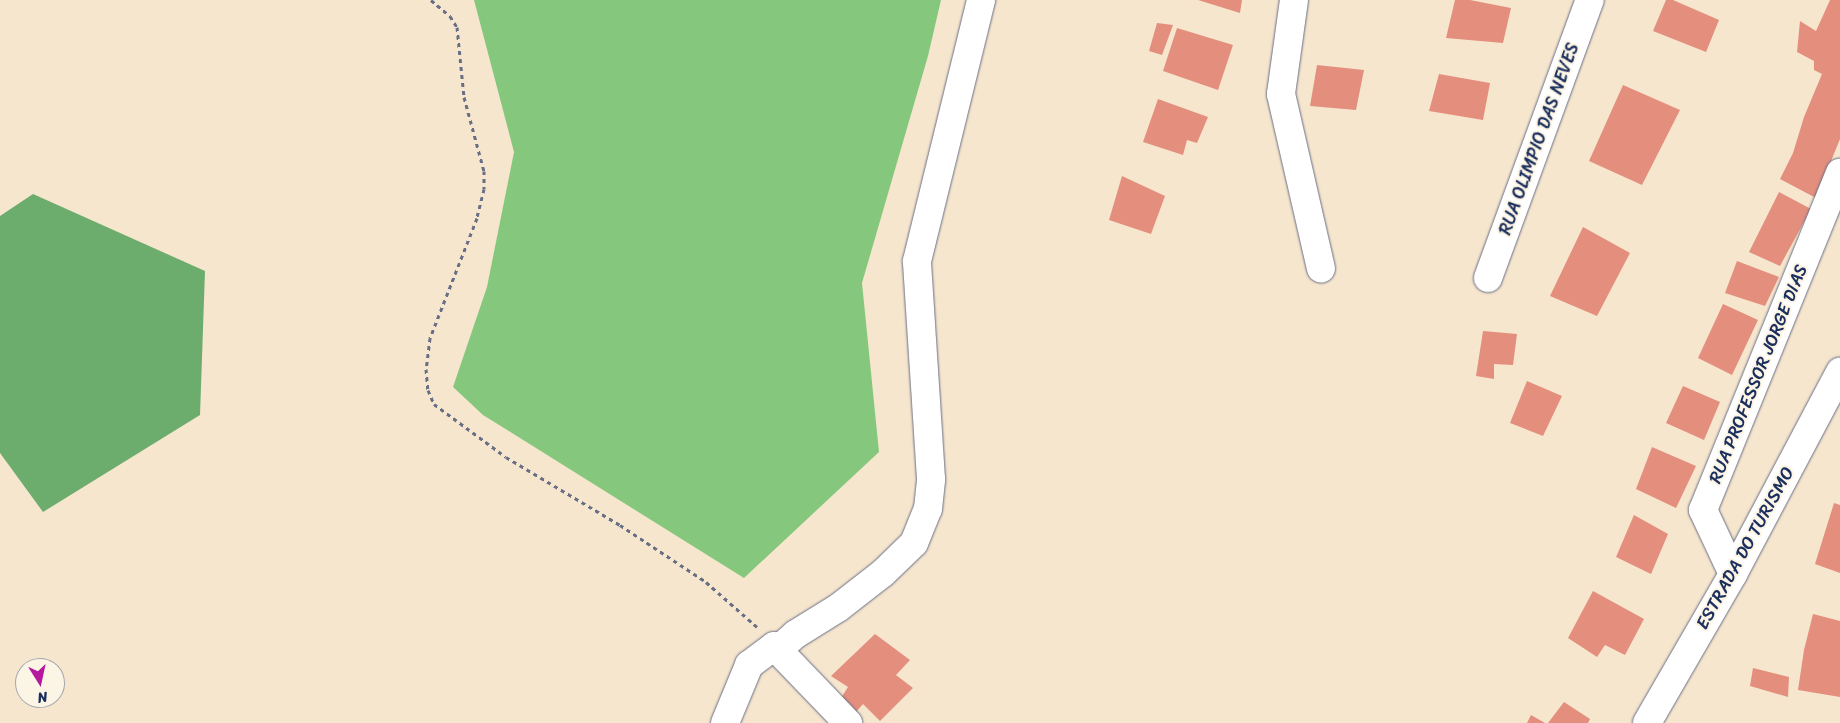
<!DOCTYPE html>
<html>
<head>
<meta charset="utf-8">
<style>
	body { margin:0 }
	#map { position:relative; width:1840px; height:723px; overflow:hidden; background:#f7e6ce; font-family:Sriracha,sans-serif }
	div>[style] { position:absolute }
	.green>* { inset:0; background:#86c77e }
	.forest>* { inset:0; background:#6cac6d }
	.building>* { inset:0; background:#e48e7d }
	.path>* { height:3px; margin-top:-1.5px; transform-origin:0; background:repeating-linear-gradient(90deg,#686f85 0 4px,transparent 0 8px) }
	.roads { filter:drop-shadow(0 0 1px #686f85) drop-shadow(0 0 1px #686f85) }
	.minor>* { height:28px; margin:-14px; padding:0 14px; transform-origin:14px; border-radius:14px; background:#fff }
	.tertiary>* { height:28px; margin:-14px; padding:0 14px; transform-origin:14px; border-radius:14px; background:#fff }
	span { translate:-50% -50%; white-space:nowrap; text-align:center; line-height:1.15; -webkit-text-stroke:4px #fcf5e5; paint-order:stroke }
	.street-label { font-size:18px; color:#1b2f5e }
	.north { position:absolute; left:15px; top:658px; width:50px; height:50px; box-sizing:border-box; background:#fcf5e5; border:1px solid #a2a6af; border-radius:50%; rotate:170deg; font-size:14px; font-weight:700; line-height:20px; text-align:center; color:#1b2f5e }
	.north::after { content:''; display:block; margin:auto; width:18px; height:22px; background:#b5179e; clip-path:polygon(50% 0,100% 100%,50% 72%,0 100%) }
</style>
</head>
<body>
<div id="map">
	<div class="green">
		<div style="clip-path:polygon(474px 0,941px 0,928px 56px,862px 283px,879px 452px,744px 578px,483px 415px,453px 387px,487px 287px,514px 152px)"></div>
	</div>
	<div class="forest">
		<div style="clip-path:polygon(33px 194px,205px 271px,200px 415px,43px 512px,0 453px,0 216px)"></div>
	</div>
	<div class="building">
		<div style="clip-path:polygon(1198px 0,1242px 0,1240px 13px)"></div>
		<div style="clip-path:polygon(1455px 0,1470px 0,1511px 8px,1503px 43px,1446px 38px)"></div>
		<div style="clip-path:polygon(1666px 0,1673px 0,1719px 20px,1706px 52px,1653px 31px)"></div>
		<div style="clip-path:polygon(1830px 0,1840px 0,1840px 139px,1816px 198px,1780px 179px,1793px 153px,1804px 117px,1822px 74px,1814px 70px,1814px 61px,1797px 52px,1800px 21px,1816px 31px)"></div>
		<div style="clip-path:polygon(1157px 23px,1173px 25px,1162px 55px,1149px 51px)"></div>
		<div style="clip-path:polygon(1177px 28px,1233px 45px,1218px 90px,1163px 71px)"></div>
		<div style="clip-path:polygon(1317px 65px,1364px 70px,1356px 110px,1310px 106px)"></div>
		<div style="clip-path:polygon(1439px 74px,1490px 83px,1483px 120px,1429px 111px)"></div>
		<div style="clip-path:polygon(1623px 85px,1680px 110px,1642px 185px,1589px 161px)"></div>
		<div style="clip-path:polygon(1158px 99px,1208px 117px,1197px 143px,1187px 140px,1183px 155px,1143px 142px)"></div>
		<div style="clip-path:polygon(1122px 176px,1165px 196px,1151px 234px,1109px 220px)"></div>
		<div style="clip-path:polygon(1779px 192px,1811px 209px,1780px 266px,1749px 252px)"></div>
		<div style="clip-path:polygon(1583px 227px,1630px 253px,1597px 316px,1550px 296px)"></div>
		<div style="clip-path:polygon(1737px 261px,1779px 277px,1765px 306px,1725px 293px)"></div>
		<div style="clip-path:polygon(1723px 304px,1758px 320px,1732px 375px,1698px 358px)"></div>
		<div style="clip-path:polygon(1483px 331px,1517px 334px,1513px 365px,1494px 364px,1494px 379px,1476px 376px)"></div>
		<div style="clip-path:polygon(1527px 381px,1562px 396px,1543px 436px,1510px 423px)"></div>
		<div style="clip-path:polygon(1683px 386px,1720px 402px,1704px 440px,1666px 423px)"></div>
		<div style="clip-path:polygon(1652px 447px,1696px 466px,1676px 508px,1636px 489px)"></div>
		<div style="clip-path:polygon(1834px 503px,1840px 505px,1840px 573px,1815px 564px)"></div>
		<div style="clip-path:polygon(1634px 515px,1668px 534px,1651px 574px,1616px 557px)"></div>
		<div style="clip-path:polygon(1593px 591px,1644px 619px,1625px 655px,1605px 645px,1597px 657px,1568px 638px)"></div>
		<div style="clip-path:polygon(1813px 614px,1840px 621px,1840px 697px,1798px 690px,1804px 650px)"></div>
		<div style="clip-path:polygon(875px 634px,910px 660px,896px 675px,913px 688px,880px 721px,863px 704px,856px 712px,841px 698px,848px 687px,831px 676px)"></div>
		<div style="clip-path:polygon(1753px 668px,1789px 677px,1788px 697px,1750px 686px)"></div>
		<div style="clip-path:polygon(1564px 702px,1590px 719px,1588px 723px,1548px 723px)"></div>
		<div style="clip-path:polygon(1531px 715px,1545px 723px,1527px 723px)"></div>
	</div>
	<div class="path">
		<div style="left:431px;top:0;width:25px;rotate:40deg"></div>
		<div style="left:450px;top:16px;width:13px;rotate:58deg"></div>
		<div style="left:457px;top:27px;width:70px;rotate:84.3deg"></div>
		<div style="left:464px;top:97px;width:77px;rotate:74.9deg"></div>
		<div style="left:484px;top:171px;width:18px;rotate:90deg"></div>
		<div style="left:484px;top:189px;width:30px;rotate:104deg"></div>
		<div style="left:477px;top:218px;width:129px;rotate:111.4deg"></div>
		<div style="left:430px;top:338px;width:31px;rotate:97deg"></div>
		<div style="left:426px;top:369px;width:21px;rotate:85deg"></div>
		<div style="left:428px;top:390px;width:15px;rotate:67deg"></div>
		<div style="left:434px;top:404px;width:89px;rotate:36.4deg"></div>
		<div style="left:506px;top:457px;width:133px;rotate:30.8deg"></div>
		<div style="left:620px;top:525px;width:103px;rotate:33.5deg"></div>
		<div style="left:706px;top:582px;width:68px;rotate:41.4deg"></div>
	</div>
	<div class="roads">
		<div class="minor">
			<div style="left:1294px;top:0;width:95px;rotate:97.9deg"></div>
			<div style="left:1281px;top:94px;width:179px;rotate:77.1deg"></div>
			<div style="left:1488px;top:278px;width:296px;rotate:-69.9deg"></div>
			<div style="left:1733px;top:574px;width:71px;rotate:-115.1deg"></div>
			<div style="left:1703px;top:510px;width:364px;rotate:-67.9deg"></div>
			<div style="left:778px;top:650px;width:24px;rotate:-42deg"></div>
			<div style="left:796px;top:634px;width:49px;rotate:-31.8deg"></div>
			<div style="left:838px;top:608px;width:57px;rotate:-37.9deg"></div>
			<div style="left:883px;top:573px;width:43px;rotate:-44.1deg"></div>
			<div style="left:914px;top:543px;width:37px;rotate:-68deg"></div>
			<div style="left:928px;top:509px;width:30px;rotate:-84deg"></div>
			<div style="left:931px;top:479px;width:218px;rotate:-93.7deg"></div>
			<div style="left:917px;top:261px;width:269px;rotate:-76.2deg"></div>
			<div style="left:725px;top:723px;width:63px;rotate:-67.5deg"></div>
			<div style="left:749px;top:665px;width:31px;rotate:-37deg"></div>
			<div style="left:774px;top:646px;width:107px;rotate:46.1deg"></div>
		</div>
		<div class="tertiary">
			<div style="left:1647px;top:723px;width:172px;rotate:-60deg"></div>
			<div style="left:1733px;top:574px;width:229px;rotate:-62.1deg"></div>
		</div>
	</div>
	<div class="street-label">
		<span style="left:1539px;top:139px;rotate:-70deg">RUA OLIMPIO DAS NEVES</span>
		<span style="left:1758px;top:374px;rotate:-68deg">RUA PROFESSOR JORGE DIAS</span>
		<span style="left:1745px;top:548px;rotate:-61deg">ESTRADA DO TURISMO</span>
	</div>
	<div class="north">N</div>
</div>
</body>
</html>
